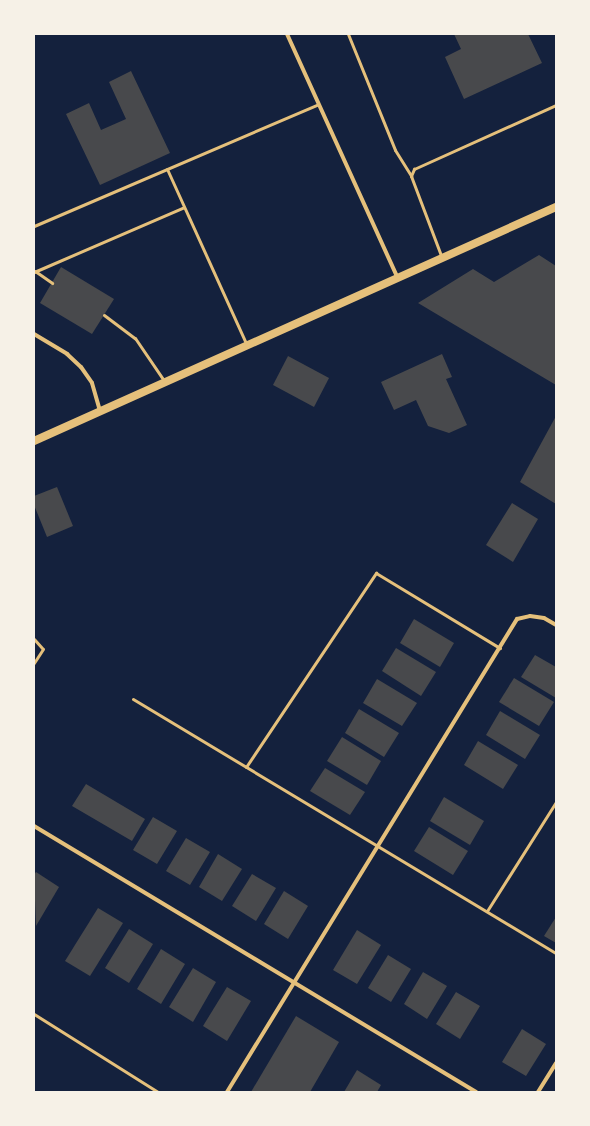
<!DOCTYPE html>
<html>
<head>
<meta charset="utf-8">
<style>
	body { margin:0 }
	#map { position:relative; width:590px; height:1126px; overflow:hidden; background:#14213d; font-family:Overpass,sans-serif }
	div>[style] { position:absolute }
	.building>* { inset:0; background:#48494c }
	.service>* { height:3px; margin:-1.5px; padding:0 1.5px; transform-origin:1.5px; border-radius:1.5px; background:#e5c07b }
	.minor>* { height:4px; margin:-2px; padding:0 2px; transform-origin:2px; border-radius:2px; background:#e5c07b }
	.secondary>* { height:8px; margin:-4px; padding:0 4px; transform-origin:4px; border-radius:4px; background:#e5c07b }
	span { translate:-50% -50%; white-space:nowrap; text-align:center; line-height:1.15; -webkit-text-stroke:3.5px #f6f1e7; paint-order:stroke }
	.frame { position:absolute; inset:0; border:35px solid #f6f1e7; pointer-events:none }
</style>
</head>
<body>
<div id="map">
	<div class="building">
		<div style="clip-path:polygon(454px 34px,528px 34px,542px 63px,464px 99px,445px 57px,461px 49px)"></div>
		<div style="clip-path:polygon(131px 71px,170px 153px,100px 185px,66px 114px,89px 103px,101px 130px,126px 119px,109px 82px)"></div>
		<div style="clip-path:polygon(539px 255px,556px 266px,556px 385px,418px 303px,473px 269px,494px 282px)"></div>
		<div style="clip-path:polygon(61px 267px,114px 299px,92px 334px,40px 303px)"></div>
		<div style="clip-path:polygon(442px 354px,452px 377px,446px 379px,467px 425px,449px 433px,428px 426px,416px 400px,394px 410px,381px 382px)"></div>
		<div style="clip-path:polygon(288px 356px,329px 378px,314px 407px,273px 385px)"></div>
		<div style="clip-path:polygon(556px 416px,556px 504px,520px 482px)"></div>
		<div style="clip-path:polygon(57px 487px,73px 526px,47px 537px,34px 505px,34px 496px)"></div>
		<div style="clip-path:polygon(512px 503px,538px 519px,513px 562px,486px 545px)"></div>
		<div style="clip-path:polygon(414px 619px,454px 643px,440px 667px,400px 643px)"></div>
		<div style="clip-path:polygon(396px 648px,436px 672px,421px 696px,382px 671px)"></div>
		<div style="clip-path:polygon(535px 655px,556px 667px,556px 698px,521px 677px)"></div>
		<div style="clip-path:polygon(514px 678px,554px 702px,539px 726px,499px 702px)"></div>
		<div style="clip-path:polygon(377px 679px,417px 703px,402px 726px,363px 703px)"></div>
		<div style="clip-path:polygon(359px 709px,399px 733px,384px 757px,345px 733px)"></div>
		<div style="clip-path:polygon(500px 711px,540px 735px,525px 759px,486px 735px)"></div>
		<div style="clip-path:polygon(342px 737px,381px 761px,367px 785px,327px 761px)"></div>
		<div style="clip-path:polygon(478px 741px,518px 765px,503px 789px,464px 765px)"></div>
		<div style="clip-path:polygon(325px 768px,365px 792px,350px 815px,310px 791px)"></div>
		<div style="clip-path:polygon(86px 784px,145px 819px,132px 841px,72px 806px)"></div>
		<div style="clip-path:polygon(444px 797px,484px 821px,470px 845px,430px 821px)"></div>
		<div style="clip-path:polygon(153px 817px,177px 831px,157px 864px,133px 850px)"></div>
		<div style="clip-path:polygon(429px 827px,468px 851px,453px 875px,414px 851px)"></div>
		<div style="clip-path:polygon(186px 838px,210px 852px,190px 885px,166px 871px)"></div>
		<div style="clip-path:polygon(218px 854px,242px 869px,222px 901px,199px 887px)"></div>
		<div style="clip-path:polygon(36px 872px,59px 887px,36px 926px,34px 875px)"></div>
		<div style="clip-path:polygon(252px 874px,276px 888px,256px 921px,232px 906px)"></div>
		<div style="clip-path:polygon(284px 891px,308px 906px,288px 939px,264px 924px)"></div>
		<div style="clip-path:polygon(98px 908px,123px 923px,90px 976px,65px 961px)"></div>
		<div style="clip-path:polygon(556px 917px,556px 943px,544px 936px)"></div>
		<div style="clip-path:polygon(129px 929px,153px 944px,129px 983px,105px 968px)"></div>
		<div style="clip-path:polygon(357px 930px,381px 945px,357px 984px,333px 970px)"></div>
		<div style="clip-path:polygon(161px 949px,185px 964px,161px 1004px,137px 989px)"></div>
		<div style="clip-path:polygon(388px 955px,411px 969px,391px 1002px,368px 988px)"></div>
		<div style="clip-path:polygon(193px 968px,216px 982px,193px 1022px,169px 1007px)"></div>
		<div style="clip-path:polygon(423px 972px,447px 986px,427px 1019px,404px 1004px)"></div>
		<div style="clip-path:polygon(227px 987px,251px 1001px,227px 1041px,203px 1026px)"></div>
		<div style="clip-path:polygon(456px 992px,480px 1006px,460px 1039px,436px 1024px)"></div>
		<div style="clip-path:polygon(296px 1016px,339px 1042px,310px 1092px,251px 1092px)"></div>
		<div style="clip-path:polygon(522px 1029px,546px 1044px,526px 1076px,502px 1062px)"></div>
		<div style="clip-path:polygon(357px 1070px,381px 1085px,377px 1092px,344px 1092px)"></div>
	</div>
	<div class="service">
		<div style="left:348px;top:34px;width:125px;rotate:67.9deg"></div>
		<div style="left:395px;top:150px;width:31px;rotate:58deg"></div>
		<div style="left:411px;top:176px;width:88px;rotate:69.3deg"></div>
		<div style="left:167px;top:169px;width:193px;rotate:65.6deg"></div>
		<div style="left:411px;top:176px;width:8px;rotate:-67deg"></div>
		<div style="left:414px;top:169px;width:156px;rotate:-24.3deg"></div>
		<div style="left:34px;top:226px;width:309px;rotate:-23.2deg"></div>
		<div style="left:35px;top:271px;width:21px;rotate:35deg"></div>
		<div style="left:34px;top:272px;width:163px;rotate:-23.4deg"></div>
		<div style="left:104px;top:315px;width:39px;rotate:37deg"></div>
		<div style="left:135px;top:338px;width:53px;rotate:55.7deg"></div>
		<div style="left:34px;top:639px;width:13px;rotate:48deg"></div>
		<div style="left:43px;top:649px;width:17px;rotate:123deg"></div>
		<div style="left:133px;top:699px;width:493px;rotate:31deg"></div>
		<div style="left:246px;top:767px;width:234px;rotate:-56.2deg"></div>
		<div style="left:376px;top:573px;width:145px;rotate:31.2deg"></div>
		<div style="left:487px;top:911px;width:129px;rotate:-57.7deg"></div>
		<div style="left:34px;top:1014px;width:146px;rotate:32.2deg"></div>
	</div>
	<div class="minor">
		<div style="left:287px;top:34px;width:267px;rotate:65.6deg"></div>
		<div style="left:34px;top:334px;width:39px;rotate:31deg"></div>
		<div style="left:67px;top:354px;width:19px;rotate:43deg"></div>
		<div style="left:81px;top:367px;width:19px;rotate:55deg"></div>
		<div style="left:92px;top:383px;width:29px;rotate:74deg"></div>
		<div style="left:34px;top:826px;width:516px;rotate:31.04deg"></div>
		<div style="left:227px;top:1092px;width:555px;rotate:-58.49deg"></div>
		<div style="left:517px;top:619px;width:13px;rotate:-13deg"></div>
		<div style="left:530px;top:616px;width:14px;rotate:8deg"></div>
		<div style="left:544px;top:618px;width:14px;rotate:30deg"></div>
		<div style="left:538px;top:1092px;width:34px;rotate:-58deg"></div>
	</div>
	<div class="secondary">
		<div style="left:34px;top:441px;width:572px;rotate:-24.15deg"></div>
	</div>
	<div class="frame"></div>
</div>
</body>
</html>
